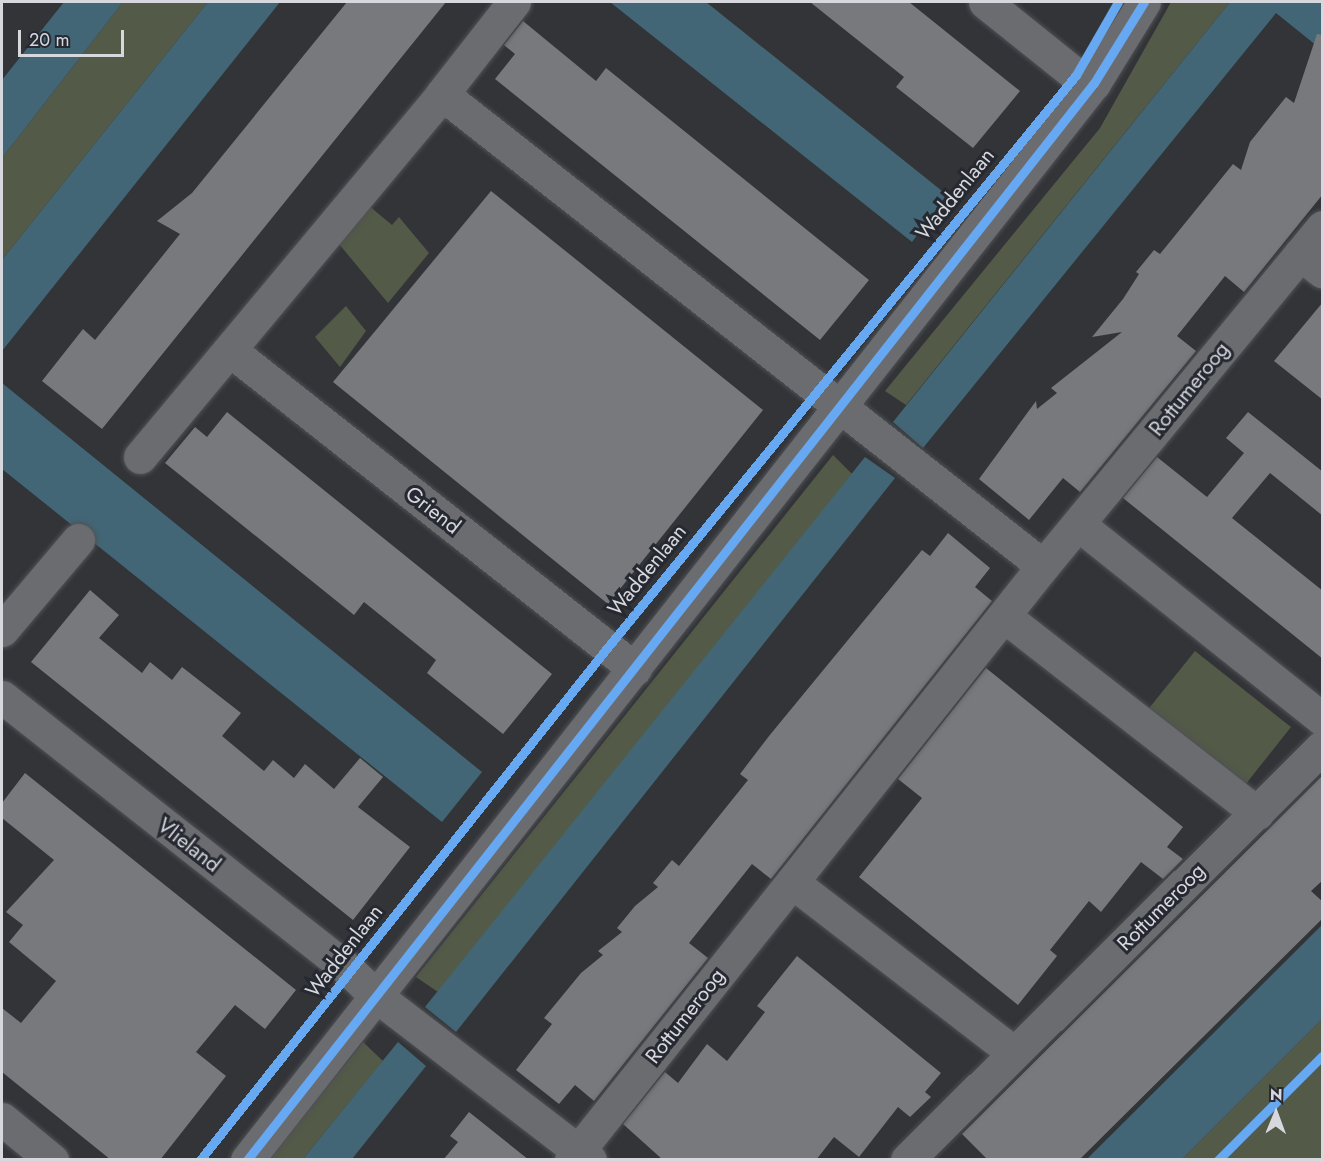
<!DOCTYPE html>
<html>
<head>
<meta charset="utf-8">
<style>
	body { margin:0 }
	#map { position:relative; width:1324px; height:1161px; overflow:hidden; background:#323438; font-family:Jost,sans-serif }
	div>[style] { position:absolute }
	.green>* { inset:0; background:#535a48 }
	.water>* { inset:0; background:#436676 }
	.building>* { inset:0; background:#77797d }
	.roads { filter:drop-shadow(0 0 2px #4f5155) drop-shadow(0 0 2px #4f5155) }
	.minor>* { height:33px; margin:-16.5px; padding:0 16.5px; transform-origin:16.5px; border-radius:16.5px; background:#6b6c6f }
	.cycleway>* { height:9px; margin:-4.5px; padding:0 4.5px; transform-origin:4.5px; border-radius:4.5px; background:#66a8f1 }
	span { translate:-50% -50%; white-space:nowrap; text-align:center; line-height:1.15; -webkit-text-stroke:6px #262931; paint-order:stroke }
	.street-label { font-size:21px; color:#d6d8dd }
	.frame { position:absolute; inset:0; border:3px solid #d6d8dd; pointer-events:none }
	.north { position:absolute; left:1246px; top:1083px; width:60px; height:60px; -webkit-text-stroke:4px #262931; paint-order:stroke; rotate:1deg; font-size:16px; font-weight:700; line-height:24px; text-align:center; color:#d6d8dd }
	.north::after { content:''; display:block; margin:auto; width:21px; height:27px; background:#d6d8dd; clip-path:polygon(50% 0,100% 100%,50% 72%,0 100%) }
	.scale { position:absolute; left:18px; top:30px; width:106px; height:27px; box-sizing:border-box; border:3px solid #d6d8dd; border-top:0; padding-left:8px; font-size:18px; line-height:21px; white-space:nowrap; color:#d6d8dd; -webkit-text-stroke:4px #262931; paint-order:stroke }
</style>
</head>
<body>
<div id="map">
	<div class="green">
		<div style="clip-path:polygon(123px 2px,208px 2px,2px 260px,2px 158px)"></div>
		<div style="clip-path:polygon(1171px 2px,1230px 2px,906px 405px,885px 391px,1100px 128px)"></div>
		<div style="clip-path:polygon(368px 205px,392px 225px,399px 217px,429px 253px,388px 303px,339px 244px)"></div>
		<div style="clip-path:polygon(346px 306px,366px 331px,340px 367px,315px 337px)"></div>
		<div style="clip-path:polygon(833px 455px,852px 474px,438px 992px,416px 977px)"></div>
		<div style="clip-path:polygon(1195px 651px,1291px 727px,1241px 790px,1146px 712px)"></div>
		<div style="clip-path:polygon(1322px 1019px,1322px 1159px,1182px 1159px)"></div>
		<div style="clip-path:polygon(363px 1042px,383px 1061px,303px 1159px,268px 1160px)"></div>
	</div>
	<div class="water">
		<div style="clip-path:polygon(64px 2px,123px 2px,2px 158px,2px 80px)"></div>
		<div style="clip-path:polygon(208px 2px,280px 2px,2px 351px,2px 260px)"></div>
		<div style="clip-path:polygon(610px 2px,706px 2px,947px 195px,912px 242px)"></div>
		<div style="clip-path:polygon(1230px 2px,1322px 2px,1322px 50px,1276px 13px,923px 448px,893px 422px)"></div>
		<div style="clip-path:polygon(2px 383px,482px 772px,442px 822px,2px 469px)"></div>
		<div style="clip-path:polygon(865px 457px,895px 478px,456px 1032px,425px 1007px)"></div>
		<div style="clip-path:polygon(1322px 925px,1322px 1019px,1182px 1159px,1087px 1159px)"></div>
		<div style="clip-path:polygon(398px 1042px,426px 1066px,352px 1159px,303px 1159px)"></div>
	</div>
	<div class="building">
		<div style="clip-path:polygon(347px 2px,446px 2px,102px 429px,42px 381px,83px 329px,95px 340px,180px 234px,157px 221px,192px 193px)"></div>
		<div style="clip-path:polygon(810px 2px,909px 2px,1020px 91px,973px 148px,896px 87px,904px 77px)"></div>
		<div style="clip-path:polygon(523px 21px,596px 81px,606px 68px,869px 280px,820px 340px,495px 79px,515px 54px,504px 45px)"></div>
		<div style="clip-path:polygon(1317px 34px,1323px 35px,1323px 194px,1244px 292px,1225px 276px,1177px 336px,1196px 351px,1080px 492px,1063px 478px,1029px 520px,979px 479px,1036px 401px,1037px 409px,1057px 393px,1051px 388px,1122px 332px,1092px 337px,1123px 299px,1139px 274px,1136px 272px,1154px 250px,1160px 254px,1233px 164px,1241px 170px,1250px 142px,1286px 97px,1294px 103px)"></div>
		<div style="clip-path:polygon(491px 191px,763px 410px,608px 604px,333px 382px)"></div>
		<div style="clip-path:polygon(1323px 302px,1323px 400px,1274px 361px)"></div>
		<div style="clip-path:polygon(227px 412px,552px 674px,503px 734px,427px 673px,436px 660px,364px 602px,354px 615px,165px 463px,195px 427px,207px 437px)"></div>
		<div style="clip-path:polygon(1248px 412px,1323px 472px,1323px 516px,1270px 473px,1232px 518px,1323px 591px,1323px 659px,1123px 498px,1157px 457px,1207px 497px,1244px 453px,1226px 438px)"></div>
		<div style="clip-path:polygon(948px 533px,990px 568px,975px 587px,992px 601px,771px 879px,752px 864px,689px 943px,708px 958px,594px 1101px,575px 1085px,559px 1104px,516px 1070px,552px 1024px,544px 1018px,581px 973px,603px 955px,598px 951px,622px 932px,617px 928px,635px 906px,658px 887px,653px 883px,672px 860px,679px 866px,748px 780px,740px 774px,769px 736px,922px 550px,930px 556px)"></div>
		<div style="clip-path:polygon(90px 590px,119px 615px,99px 638px,142px 673px,150px 662px,172px 680px,182px 667px,241px 713px,222px 736px,264px 771px,273px 760px,294px 778px,305px 764px,334px 789px,360px 758px,383px 777px,358px 807px,410px 847px,353px 920px,31px 662px)"></div>
		<div style="clip-path:polygon(986px 668px,1183px 827px,1167px 847px,1183px 859px,1163px 879px,1141px 862px,1101px 912px,1089px 901px,1050px 950px,1057px 956px,1018px 1005px,859px 877px,922px 798px,898px 779px)"></div>
		<div style="clip-path:polygon(25px 773px,296px 990px,265px 1029px,235px 1005px,196px 1052px,226px 1076px,160px 1160px,111px 1160px,2px 1072px,2px 1008px,21px 1023px,56px 981px,9px 942px,23px 925px,6px 912px,54px 860px,2px 818px,2px 803px)"></div>
		<div style="clip-path:polygon(1323px 775px,1323px 880px,1311px 891px,1323px 902px,1323px 918px,1079px 1160px,988px 1160px,962px 1134px)"></div>
		<div style="clip-path:polygon(797px 956px,941px 1073px,925px 1092px,931px 1097px,910px 1117px,898px 1107px,859px 1157px,834px 1137px,816px 1160px,663px 1160px,623px 1124px,665px 1072px,678px 1083px,707px 1044px,727px 1061px,765px 1012px,757px 1006px)"></div>
		<div style="clip-path:polygon(469px 1112px,529px 1160px,443px 1160px,458px 1142px,450px 1136px)"></div>
	</div>
	<div class="roads">
		<div class="minor">
			<div style="left:985px;top:2px;width:117px;rotate:38.7deg"></div>
			<div style="left:1076px;top:75px;width:20px;rotate:24deg"></div>
			<div style="left:442px;top:94px;width:764px;rotate:38.14deg"></div>
			<div style="left:1043px;top:566px;width:439px;rotate:-50.5deg"></div>
			<div style="left:1300px;top:254px;width:28px;rotate:38deg"></div>
			<div style="left:231px;top:351px;width:514px;rotate:38.21deg"></div>
			<div style="left:140px;top:457px;width:472px;rotate:-50.2deg"></div>
			<div style="left:442px;top:94px;width:117px;rotate:-52deg"></div>
			<div style="left:1078px;top:524px;width:312px;rotate:38.6deg"></div>
			<div style="left:1004px;top:616px;width:321px;rotate:37.9deg"></div>
			<div style="left:2px;top:630px;width:118px;rotate:-49.8deg"></div>
			<div style="left:2px;top:697px;width:444px;rotate:38.2deg"></div>
			<div style="left:351px;top:972px;width:33px;rotate:44deg"></div>
			<div style="left:375px;top:995px;width:271px;rotate:37.5deg"></div>
			<div style="left:792px;top:882px;width:280px;rotate:37.6deg"></div>
			<div style="left:2px;top:1119px;width:65px;rotate:39.4deg"></div>
			<div style="left:247px;top:1160px;width:1370px;rotate:-51.82deg"></div>
			<div style="left:1094px;top:83px;width:95px;rotate:-58.3deg"></div>
			<div style="left:571px;top:1160px;width:759px;rotate:-51.53deg"></div>
			<div style="left:907px;top:1160px;width:585px;rotate:-44.86deg"></div>
		</div>
	</div>
	<div class="cycleway">
		<div style="left:200px;top:1160px;width:654px;rotate:-51.52deg"></div>
		<div style="left:607px;top:648px;width:740px;rotate:-50.7deg"></div>
		<div style="left:1076px;top:75px;width:84px;rotate:-60.1deg"></div>
		<div style="left:247px;top:1160px;width:1370px;rotate:-51.82deg"></div>
		<div style="left:1094px;top:83px;width:95px;rotate:-58.3deg"></div>
		<div style="left:1218px;top:1160px;width:147px;rotate:-45deg"></div>
	</div>
	<div class="street-label">
		<span style="left:955px;top:194px;rotate:-51deg">Waddenlaan</span>
		<span style="left:1189px;top:389px;rotate:-51deg">Rottumeroog</span>
		<span style="left:433px;top:510px;rotate:38deg">Griend</span>
		<span style="left:647px;top:570px;rotate:-51deg">Waddenlaan</span>
		<span style="left:189px;top:845px;rotate:38deg">Vlieland</span>
		<span style="left:1161px;top:907px;rotate:-45deg">Rottumeroog</span>
		<span style="left:344px;top:951px;rotate:-52deg">Waddenlaan</span>
		<span style="left:685px;top:1016px;rotate:-52deg">Rottumeroog</span>
	</div>
	<div class="frame"></div>
	<div class="north">N</div>
	<div class="scale">20 m</div>
</div>
</body>
</html>
